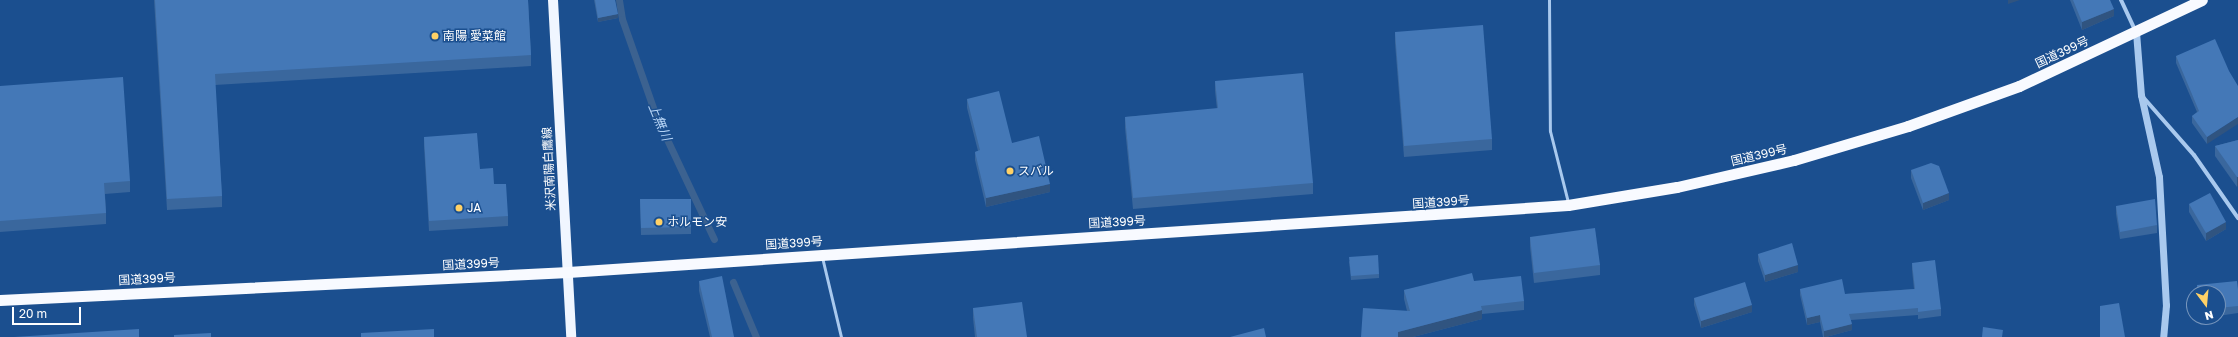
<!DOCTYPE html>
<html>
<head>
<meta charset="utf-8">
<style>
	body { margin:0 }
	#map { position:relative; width:2238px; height:337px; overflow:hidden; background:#1b4f8f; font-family:"Golos Text","Noto Sans JP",sans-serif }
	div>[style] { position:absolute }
	.stream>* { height:7px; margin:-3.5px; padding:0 3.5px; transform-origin:3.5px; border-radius:3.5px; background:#3c6290 }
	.service>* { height:3px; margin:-1.5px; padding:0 1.5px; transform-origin:1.5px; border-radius:1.5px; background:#a9c9ee }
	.minor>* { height:4px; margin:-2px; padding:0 2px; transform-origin:2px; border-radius:2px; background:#a9c9ee }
	.tertiary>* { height:7px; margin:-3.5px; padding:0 3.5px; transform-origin:3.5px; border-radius:3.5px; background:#a9c9ee }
	.primary>* { height:10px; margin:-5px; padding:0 5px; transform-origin:5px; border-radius:5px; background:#f0f6ff }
	.trunk>* { height:11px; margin:-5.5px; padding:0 5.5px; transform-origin:5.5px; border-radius:5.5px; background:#f8faff }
	.wall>* { inset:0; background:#3a679d }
	.shaded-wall>* { inset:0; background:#305480 }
	.building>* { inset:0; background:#4478b7 }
	.dots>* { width:11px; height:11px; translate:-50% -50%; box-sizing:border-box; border:2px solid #1b4f8f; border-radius:50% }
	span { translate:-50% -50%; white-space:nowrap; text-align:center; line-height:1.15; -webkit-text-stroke:3px #1b4f8f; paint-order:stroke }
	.poi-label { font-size:12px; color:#fff }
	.left { translate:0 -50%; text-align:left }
	.street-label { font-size:12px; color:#fff }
	.water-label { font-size:13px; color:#b5d3f5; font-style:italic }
	.north { position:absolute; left:2186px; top:285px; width:40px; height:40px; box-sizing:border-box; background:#1b4f8f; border:1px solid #7695bc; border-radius:50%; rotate:164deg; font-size:11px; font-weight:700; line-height:16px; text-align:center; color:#fff }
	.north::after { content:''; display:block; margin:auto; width:14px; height:18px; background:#ffd166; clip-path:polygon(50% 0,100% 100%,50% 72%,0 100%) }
	.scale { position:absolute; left:12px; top:307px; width:69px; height:18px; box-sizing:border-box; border:2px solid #fff; border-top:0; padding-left:5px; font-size:12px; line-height:14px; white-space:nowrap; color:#fff; -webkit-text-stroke:3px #1b4f8f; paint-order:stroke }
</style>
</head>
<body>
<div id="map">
	<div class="stream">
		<div style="left:619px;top:0;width:19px;rotate:81deg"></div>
		<div style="left:622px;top:19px;width:103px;rotate:70.7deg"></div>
		<div style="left:656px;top:116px;width:136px;rotate:64.8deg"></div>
		<div style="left:733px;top:282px;width:60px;rotate:67.3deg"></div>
	</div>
	<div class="service">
		<div style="left:1549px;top:0;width:131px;rotate:89.6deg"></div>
		<div style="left:1550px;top:131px;width:73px;rotate:75.8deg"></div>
		<div style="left:822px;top:257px;width:82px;rotate:76.6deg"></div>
	</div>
	<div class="minor">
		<div style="left:2121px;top:0;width:33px;rotate:65deg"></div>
		<div style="left:2143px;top:97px;width:77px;rotate:48.7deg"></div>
		<div style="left:2194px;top:155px;width:77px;rotate:55.1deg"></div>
	</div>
	<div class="tertiary">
		<div style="left:2136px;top:32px;width:63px;rotate:85.5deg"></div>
		<div style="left:2141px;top:95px;width:84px;rotate:77.6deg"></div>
		<div style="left:2159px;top:177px;width:128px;rotate:86.9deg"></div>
		<div style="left:2166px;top:305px;width:32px;rotate:95deg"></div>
	</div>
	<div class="primary">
		<div style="left:553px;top:0;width:337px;rotate:86.9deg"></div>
	</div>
	<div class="trunk">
		<div style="left:0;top:300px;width:569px;rotate:-2.82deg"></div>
		<div style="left:568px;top:272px;width:1002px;rotate:-3.83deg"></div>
		<div style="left:1568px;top:205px;width:110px;rotate:-9.4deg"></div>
		<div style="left:1677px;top:187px;width:120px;rotate:-13deg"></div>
		<div style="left:1794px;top:160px;width:119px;rotate:-16.6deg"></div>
		<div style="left:1908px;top:126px;width:118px;rotate:-19.8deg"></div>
		<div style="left:2019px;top:86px;width:202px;rotate:-25.2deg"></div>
	</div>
	<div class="wall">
		<div style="clip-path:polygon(154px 0,528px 0,531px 55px,531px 66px,215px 85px,222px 196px,222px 207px,167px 210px)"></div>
		<div style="clip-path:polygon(594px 0,615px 0,618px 18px,598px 22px)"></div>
		<div style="clip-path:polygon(2070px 0,2110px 0,2114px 16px,2082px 30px)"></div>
		<div style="clip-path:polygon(1395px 32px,1492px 139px,1492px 150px,1404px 157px,1395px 43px)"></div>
		<div style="clip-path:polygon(2176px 56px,2229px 71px,2207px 144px,2192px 123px,2192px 116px,2197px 112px,2176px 63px)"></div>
		<div style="clip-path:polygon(1215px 81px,1313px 183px,1313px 194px,1133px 209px,1125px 128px,1125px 117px,1217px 109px,1215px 91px)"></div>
		<div style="clip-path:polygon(0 86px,130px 181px,130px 192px,105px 194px,106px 213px,106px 224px,0 232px)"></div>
		<div style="clip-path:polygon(967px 99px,1012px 143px,1050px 192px,986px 207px,975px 160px,975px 152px,978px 151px,967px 108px)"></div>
		<div style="clip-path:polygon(424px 137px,480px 169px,494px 184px,508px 216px,508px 226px,429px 231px,424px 146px)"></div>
		<div style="clip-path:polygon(2238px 140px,2237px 187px,2215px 156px,2215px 146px)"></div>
		<div style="clip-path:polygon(1911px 170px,1949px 200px,1923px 210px,1911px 178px)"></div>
		<div style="clip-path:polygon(640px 199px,691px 199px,691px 234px,641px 235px)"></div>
		<div style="clip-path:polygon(2189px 204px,2226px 229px,2206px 241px,2189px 212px)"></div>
		<div style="clip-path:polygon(2116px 206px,2157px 225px,2157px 233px,2120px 239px,2116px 214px)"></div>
		<div style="clip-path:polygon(1530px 237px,1600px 265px,1600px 275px,1534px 283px,1530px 247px)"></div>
		<div style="clip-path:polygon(1758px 254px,1798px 272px,1765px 282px,1758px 261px)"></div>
		<div style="clip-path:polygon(1349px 261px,1379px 274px,1379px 278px,1351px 280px)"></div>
		<div style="clip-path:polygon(1912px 263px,1941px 309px,1941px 316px,1918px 319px,1918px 315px,1851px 320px,1852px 330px,1826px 337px,1823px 337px,1820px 322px,1807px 325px,1800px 295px,1800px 289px,1845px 294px,1914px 289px,1912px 270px)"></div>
		<div style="clip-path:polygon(699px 281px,734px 337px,710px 337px,699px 291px)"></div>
		<div style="clip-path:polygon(1474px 281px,1524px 301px,1524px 310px,1482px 314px,1482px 319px,1413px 337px,1361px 337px,1407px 311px,1404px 299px,1404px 290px)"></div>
		<div style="clip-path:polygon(2197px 285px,2238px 289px,2238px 313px,2218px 316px,2218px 293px,2197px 293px)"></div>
		<div style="clip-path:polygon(1694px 298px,1752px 312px,1701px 328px,1694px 305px)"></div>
		<div style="clip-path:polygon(973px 308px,1027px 337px,975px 337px,973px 318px)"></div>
	</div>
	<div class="shaded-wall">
		<div style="clip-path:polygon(2008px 0,2020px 0,2008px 4px)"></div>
		<div style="clip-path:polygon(2114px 9px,2114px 16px,2082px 30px,2082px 22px)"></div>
		<div style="clip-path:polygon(618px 14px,618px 18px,598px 22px,598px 18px)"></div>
		<div style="clip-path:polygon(2238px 117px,2238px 124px,2207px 144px,2207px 137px)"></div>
		<div style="clip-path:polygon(2237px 177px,2238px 177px,2238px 186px,2237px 187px)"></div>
		<div style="clip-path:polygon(1050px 184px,1050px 192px,986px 207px,986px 198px)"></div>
		<div style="clip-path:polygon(1949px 193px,1949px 200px,1923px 210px,1923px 203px)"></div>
		<div style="clip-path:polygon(2226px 222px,2226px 229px,2206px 241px,2206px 233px)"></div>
		<div style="clip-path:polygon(1798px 265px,1798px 272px,1765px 282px,1765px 275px)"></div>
		<div style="clip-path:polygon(1752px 305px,1752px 312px,1701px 328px,1701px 321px)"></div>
		<div style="clip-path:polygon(1482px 310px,1482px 319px,1413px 337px,1398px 337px,1398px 332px)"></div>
		<div style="clip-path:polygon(1820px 315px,1820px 322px,1807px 325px,1807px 318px)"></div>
		<div style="clip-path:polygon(1852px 324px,1852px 330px,1826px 337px,1824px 337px,1824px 331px)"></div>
	</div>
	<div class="building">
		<div style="clip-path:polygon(155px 0,528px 0,531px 55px,215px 74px,222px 196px,167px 199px)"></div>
		<div style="clip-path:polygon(595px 0,615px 0,618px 14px,598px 18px)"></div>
		<div style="clip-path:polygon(2073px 0,2110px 0,2114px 9px,2082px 22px)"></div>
		<div style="clip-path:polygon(1483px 25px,1492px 139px,1404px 146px,1395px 32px)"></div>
		<div style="clip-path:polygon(2215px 39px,2229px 71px,2238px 86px,2238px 117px,2207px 137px,2192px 116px,2199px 111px,2176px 56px)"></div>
		<div style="clip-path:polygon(1303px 73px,1313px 183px,1133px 198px,1125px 117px,1218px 108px,1215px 81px)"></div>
		<div style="clip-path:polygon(123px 77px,130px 181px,104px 183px,106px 213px,0 221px,0 86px)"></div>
		<div style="clip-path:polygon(999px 91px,1012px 143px,1039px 136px,1050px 184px,986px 198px,975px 152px,980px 150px,967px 99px)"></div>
		<div style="clip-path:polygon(477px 133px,480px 169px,493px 168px,494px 184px,506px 184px,508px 216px,429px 221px,424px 137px)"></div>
		<div style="clip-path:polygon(2238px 140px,2238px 177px,2237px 177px,2215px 146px)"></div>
		<div style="clip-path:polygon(1931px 163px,1939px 166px,1949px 193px,1923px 203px,1911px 170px)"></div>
		<div style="clip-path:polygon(2210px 193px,2226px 222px,2206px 233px,2189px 204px)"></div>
		<div style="clip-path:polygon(640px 199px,691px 199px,691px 227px,641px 228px)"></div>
		<div style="clip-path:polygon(2155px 199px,2157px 225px,2120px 232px,2116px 206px)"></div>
		<div style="clip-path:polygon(1595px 228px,1600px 265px,1534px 273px,1530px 237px)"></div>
		<div style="clip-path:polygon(1792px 243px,1798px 265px,1765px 275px,1758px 254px)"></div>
		<div style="clip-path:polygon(1378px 255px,1379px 274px,1351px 276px,1349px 257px)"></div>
		<div style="clip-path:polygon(1935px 260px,1941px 309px,1918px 312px,1918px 308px,1849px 314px,1852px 324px,1824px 331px,1820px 315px,1807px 318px,1800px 289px,1842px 279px,1845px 294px,1915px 289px,1912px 263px)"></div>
		<div style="clip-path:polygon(1472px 273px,1474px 281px,1521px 276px,1524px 301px,1481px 306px,1482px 310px,1398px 332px,1398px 337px,1361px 337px,1363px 308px,1410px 311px,1404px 290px)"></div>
		<div style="clip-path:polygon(722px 276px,734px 337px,712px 337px,699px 281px)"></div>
		<div style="clip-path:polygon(2237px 281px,2238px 289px,2238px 306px,2218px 308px,2218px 293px,2198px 293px,2197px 285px)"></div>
		<div style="clip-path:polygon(1745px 282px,1752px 305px,1701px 321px,1694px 298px)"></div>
		<div style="clip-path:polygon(1022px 302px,1027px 337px,977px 337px,973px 308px)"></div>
		<div style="clip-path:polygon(2119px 303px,2125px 337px,2100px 337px,2100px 306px)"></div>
		<div style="clip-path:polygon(1983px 327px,2003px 330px,2002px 337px,1982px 337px)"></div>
		<div style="clip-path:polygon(1264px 328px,1266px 337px,1230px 337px)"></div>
		<div style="clip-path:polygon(139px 329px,139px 337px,14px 337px)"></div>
		<div style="clip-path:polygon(434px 329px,434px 337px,361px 337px,361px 333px)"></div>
		<div style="clip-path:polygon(211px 333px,211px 337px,174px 337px,174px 335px)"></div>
	</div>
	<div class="dots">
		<div style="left:435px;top:36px;background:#ffd166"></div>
		<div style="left:1010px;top:171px;background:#ffd166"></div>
		<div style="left:459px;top:208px;background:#ffd166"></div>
		<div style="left:659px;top:222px;background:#ffd166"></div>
	</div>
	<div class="poi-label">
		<span class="left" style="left:443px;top:36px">南陽 愛菜館</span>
		<span class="left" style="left:1018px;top:171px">スバル</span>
		<span class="left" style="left:467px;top:208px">JA</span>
		<span class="left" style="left:667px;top:222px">ホルモン安</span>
	</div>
	<div class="street-label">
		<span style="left:2062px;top:52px;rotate:-25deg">国道399号</span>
		<span style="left:1759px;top:155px;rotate:-13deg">国道399号</span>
		<span style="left:549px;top:169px;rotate:-93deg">米沢南陽白鷹線</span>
		<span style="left:1441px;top:202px;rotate:-4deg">国道399号</span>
		<span style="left:1117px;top:222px;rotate:-3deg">国道399号</span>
		<span style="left:794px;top:243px;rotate:-4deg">国道399号</span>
		<span style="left:471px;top:264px;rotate:-3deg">国道399号</span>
		<span style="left:147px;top:279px;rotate:-3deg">国道399号</span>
	</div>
	<div class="water-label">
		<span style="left:660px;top:122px;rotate:67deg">上無川</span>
	</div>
	<div class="north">N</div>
	<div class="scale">20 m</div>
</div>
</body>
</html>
